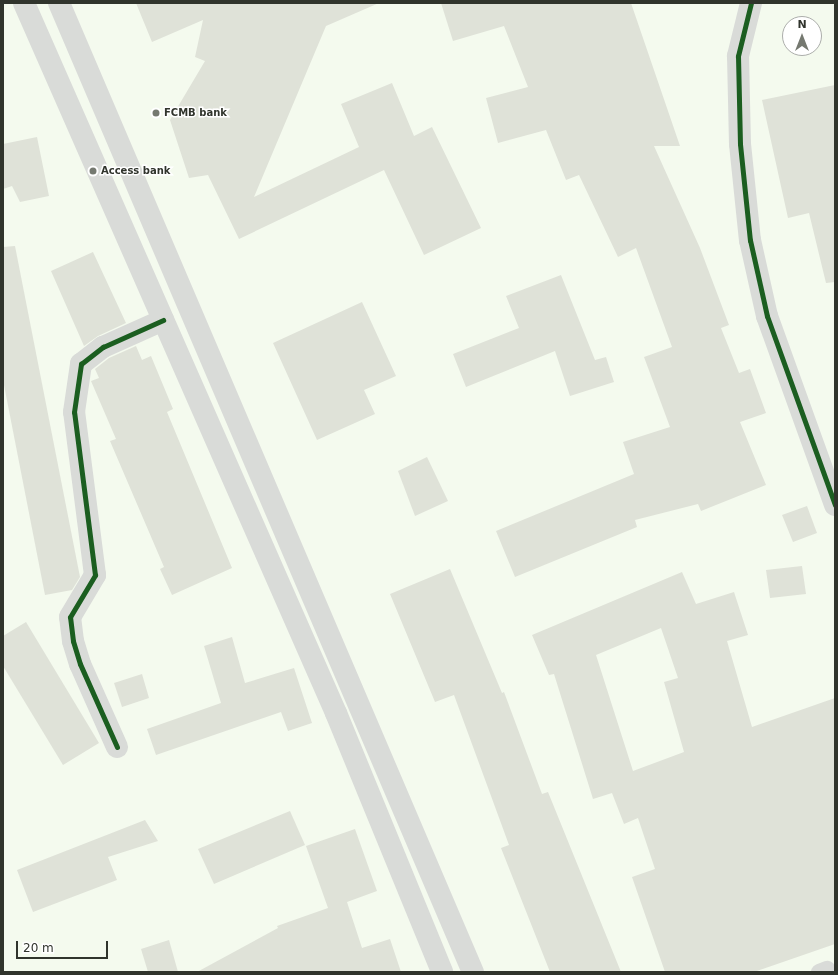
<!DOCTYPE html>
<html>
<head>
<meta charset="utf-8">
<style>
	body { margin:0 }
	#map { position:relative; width:838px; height:975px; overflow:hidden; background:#f4faee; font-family:"DejaVu Sans",sans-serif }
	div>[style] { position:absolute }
	.building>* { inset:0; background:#dfe2d8 }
	.service>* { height:16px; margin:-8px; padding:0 8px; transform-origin:8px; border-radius:8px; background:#d9dbd8 }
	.minor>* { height:22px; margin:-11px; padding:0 11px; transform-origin:11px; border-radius:11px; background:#d9dbd8 }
	.tertiary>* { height:22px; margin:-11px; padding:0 11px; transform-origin:11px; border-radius:11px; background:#d9dbd8 }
	.trunk>* { height:22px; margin:-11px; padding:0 11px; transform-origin:11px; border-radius:11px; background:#d9dbd8 }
	.cycleway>* { height:5px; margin:-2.5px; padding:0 2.5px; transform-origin:2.5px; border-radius:2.5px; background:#1b5e20 }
	.dots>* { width:11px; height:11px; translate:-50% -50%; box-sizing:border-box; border:2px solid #fff; border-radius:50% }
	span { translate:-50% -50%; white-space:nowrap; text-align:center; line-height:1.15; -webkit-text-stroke:3px #fff; paint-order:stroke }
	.poi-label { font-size:10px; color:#30342c; font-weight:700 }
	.left { translate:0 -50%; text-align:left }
	.frame { position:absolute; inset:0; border:4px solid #30342c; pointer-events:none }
	.north { position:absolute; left:782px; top:16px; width:40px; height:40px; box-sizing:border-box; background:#fff; border:1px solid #acaeab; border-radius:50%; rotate:0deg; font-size:11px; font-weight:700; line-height:16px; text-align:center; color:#30342c }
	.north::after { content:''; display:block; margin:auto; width:14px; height:18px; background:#757970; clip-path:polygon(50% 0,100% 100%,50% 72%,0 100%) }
	.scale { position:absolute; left:16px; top:941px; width:92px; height:18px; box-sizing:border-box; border:2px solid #30342c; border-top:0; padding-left:5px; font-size:12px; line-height:14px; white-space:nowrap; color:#30342c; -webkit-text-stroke:3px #fff; paint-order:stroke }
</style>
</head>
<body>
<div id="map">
	<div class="building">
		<div style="clip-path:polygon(136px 3px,379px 3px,326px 26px,254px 197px,359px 147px,341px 104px,392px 83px,414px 136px,432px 127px,481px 228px,424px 255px,384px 170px,239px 239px,208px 175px,189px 178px,170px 120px,205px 61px,195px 57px,203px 20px,152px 42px)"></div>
		<div style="clip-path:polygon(441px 3px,631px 3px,680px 146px,654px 146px,700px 248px,729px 325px,721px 328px,739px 373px,750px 369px,766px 413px,740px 422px,766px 485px,701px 511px,698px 504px,635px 520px,637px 527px,515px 577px,496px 531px,634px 474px,623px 442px,670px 427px,644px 357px,672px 347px,636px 248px,618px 257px,579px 175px,566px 180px,546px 130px,498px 143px,486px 98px,528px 87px,504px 26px,453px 41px)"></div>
		<div style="clip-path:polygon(835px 85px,835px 282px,826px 283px,809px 213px,788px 218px,762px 100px)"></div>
		<div style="clip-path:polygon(37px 137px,49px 196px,20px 202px,12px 186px,3px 189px,3px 144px)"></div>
		<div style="clip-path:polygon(15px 246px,80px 577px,72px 590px,45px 595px,3px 380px,3px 247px)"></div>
		<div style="clip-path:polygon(93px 252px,126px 323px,98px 336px,84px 346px,51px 271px)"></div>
		<div style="clip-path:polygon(561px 275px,595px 360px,606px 357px,614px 382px,570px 396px,555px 351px,466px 387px,453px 354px,519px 328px,506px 296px)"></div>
		<div style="clip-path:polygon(362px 302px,396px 376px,364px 390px,375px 414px,317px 440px,273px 343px)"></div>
		<div style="clip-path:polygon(136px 346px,142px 360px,151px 356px,173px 409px,167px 412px,232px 568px,172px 595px,160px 569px,164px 567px,110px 441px,116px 439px,91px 381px,99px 378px,95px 369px,109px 358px)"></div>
		<div style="clip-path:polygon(427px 457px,448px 501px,415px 516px,398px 471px)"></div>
		<div style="clip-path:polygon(807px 506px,817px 533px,793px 542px,782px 515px)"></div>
		<div style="clip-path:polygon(802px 566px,806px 594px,770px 598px,766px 570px)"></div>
		<div style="clip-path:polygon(450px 569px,502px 693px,504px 692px,542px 794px,548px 792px,621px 972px,550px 972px,501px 848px,509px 845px,454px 695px,435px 702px,390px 594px)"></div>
		<div style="clip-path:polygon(evenodd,682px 572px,696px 604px,734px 592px,748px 635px,727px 641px,752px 727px,835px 698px,835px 944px,754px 972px,665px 972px,632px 877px,655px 869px,638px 818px,624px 824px,612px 793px,593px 799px,554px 674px,549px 675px,532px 635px,682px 572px,661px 628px,678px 678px,664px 682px,684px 752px,633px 771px,596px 655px,661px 628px)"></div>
		<div style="clip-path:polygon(26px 622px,99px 743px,63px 765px,3px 666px,3px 636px)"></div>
		<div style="clip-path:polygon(232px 637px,245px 683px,294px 668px,312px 723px,288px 731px,281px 712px,156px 755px,147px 729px,221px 703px,204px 646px)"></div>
		<div style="clip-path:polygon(142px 674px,149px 698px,122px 707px,114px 683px)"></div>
		<div style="clip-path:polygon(290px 811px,305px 845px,214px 884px,198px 849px)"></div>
		<div style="clip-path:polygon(145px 820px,158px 841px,108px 857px,117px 880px,33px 912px,17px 870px)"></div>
		<div style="clip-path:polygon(355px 829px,377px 891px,347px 902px,362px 948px,390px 939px,401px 972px,197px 972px,278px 928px,277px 926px,328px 908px,306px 846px)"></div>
		<div style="clip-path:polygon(169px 940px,178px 972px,148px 972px,141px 949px)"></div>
	</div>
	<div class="service">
		<div style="left:819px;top:972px;width:9px;rotate:-21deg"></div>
	</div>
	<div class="minor">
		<div style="left:117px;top:747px;width:91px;rotate:-114deg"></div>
		<div style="left:80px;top:664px;width:24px;rotate:-107deg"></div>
		<div style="left:73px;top:641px;width:24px;rotate:-97deg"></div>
		<div style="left:70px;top:617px;width:49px;rotate:-59.2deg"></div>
		<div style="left:95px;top:575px;width:164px;rotate:-97.3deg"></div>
		<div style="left:74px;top:412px;width:49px;rotate:-81.7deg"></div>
		<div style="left:81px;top:364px;width:28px;rotate:-38deg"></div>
		<div style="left:103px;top:347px;width:66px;rotate:-24.2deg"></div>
	</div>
	<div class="tertiary">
		<div style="left:751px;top:3px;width:55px;rotate:103.8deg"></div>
		<div style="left:738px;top:56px;width:88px;rotate:88.7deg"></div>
		<div style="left:740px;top:144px;width:97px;rotate:84.1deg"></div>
		<div style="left:750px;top:240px;width:78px;rotate:77.4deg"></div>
		<div style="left:767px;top:316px;width:201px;rotate:70.2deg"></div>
	</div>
	<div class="trunk">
		<div style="left:24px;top:3px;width:776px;rotate:66.28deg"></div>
		<div style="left:336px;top:713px;width:280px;rotate:67.7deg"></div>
		<div style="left:59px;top:3px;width:1054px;rotate:66.87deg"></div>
	</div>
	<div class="cycleway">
		<div style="left:751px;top:3px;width:55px;rotate:103.8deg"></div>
		<div style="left:738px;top:56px;width:88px;rotate:88.7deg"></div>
		<div style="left:740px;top:144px;width:97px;rotate:84.1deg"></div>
		<div style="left:750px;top:240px;width:78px;rotate:77.4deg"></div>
		<div style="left:767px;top:316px;width:201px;rotate:70.2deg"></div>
		<div style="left:117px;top:747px;width:91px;rotate:-114deg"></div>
		<div style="left:80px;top:664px;width:24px;rotate:-107deg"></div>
		<div style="left:73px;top:641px;width:24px;rotate:-97deg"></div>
		<div style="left:70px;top:617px;width:49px;rotate:-59.2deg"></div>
		<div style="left:95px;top:575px;width:164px;rotate:-97.3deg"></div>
		<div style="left:74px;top:412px;width:49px;rotate:-81.7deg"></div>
		<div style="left:81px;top:364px;width:28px;rotate:-38deg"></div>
		<div style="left:103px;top:347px;width:66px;rotate:-24.2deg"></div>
	</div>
	<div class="dots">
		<div style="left:156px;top:113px;background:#757970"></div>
		<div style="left:93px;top:171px;background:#757970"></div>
	</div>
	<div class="poi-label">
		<span class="left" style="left:164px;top:113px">FCMB bank</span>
		<span class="left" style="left:101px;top:171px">Access bank</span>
	</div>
	<div class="frame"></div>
	<div class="north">N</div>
	<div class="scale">20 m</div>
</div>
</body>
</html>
